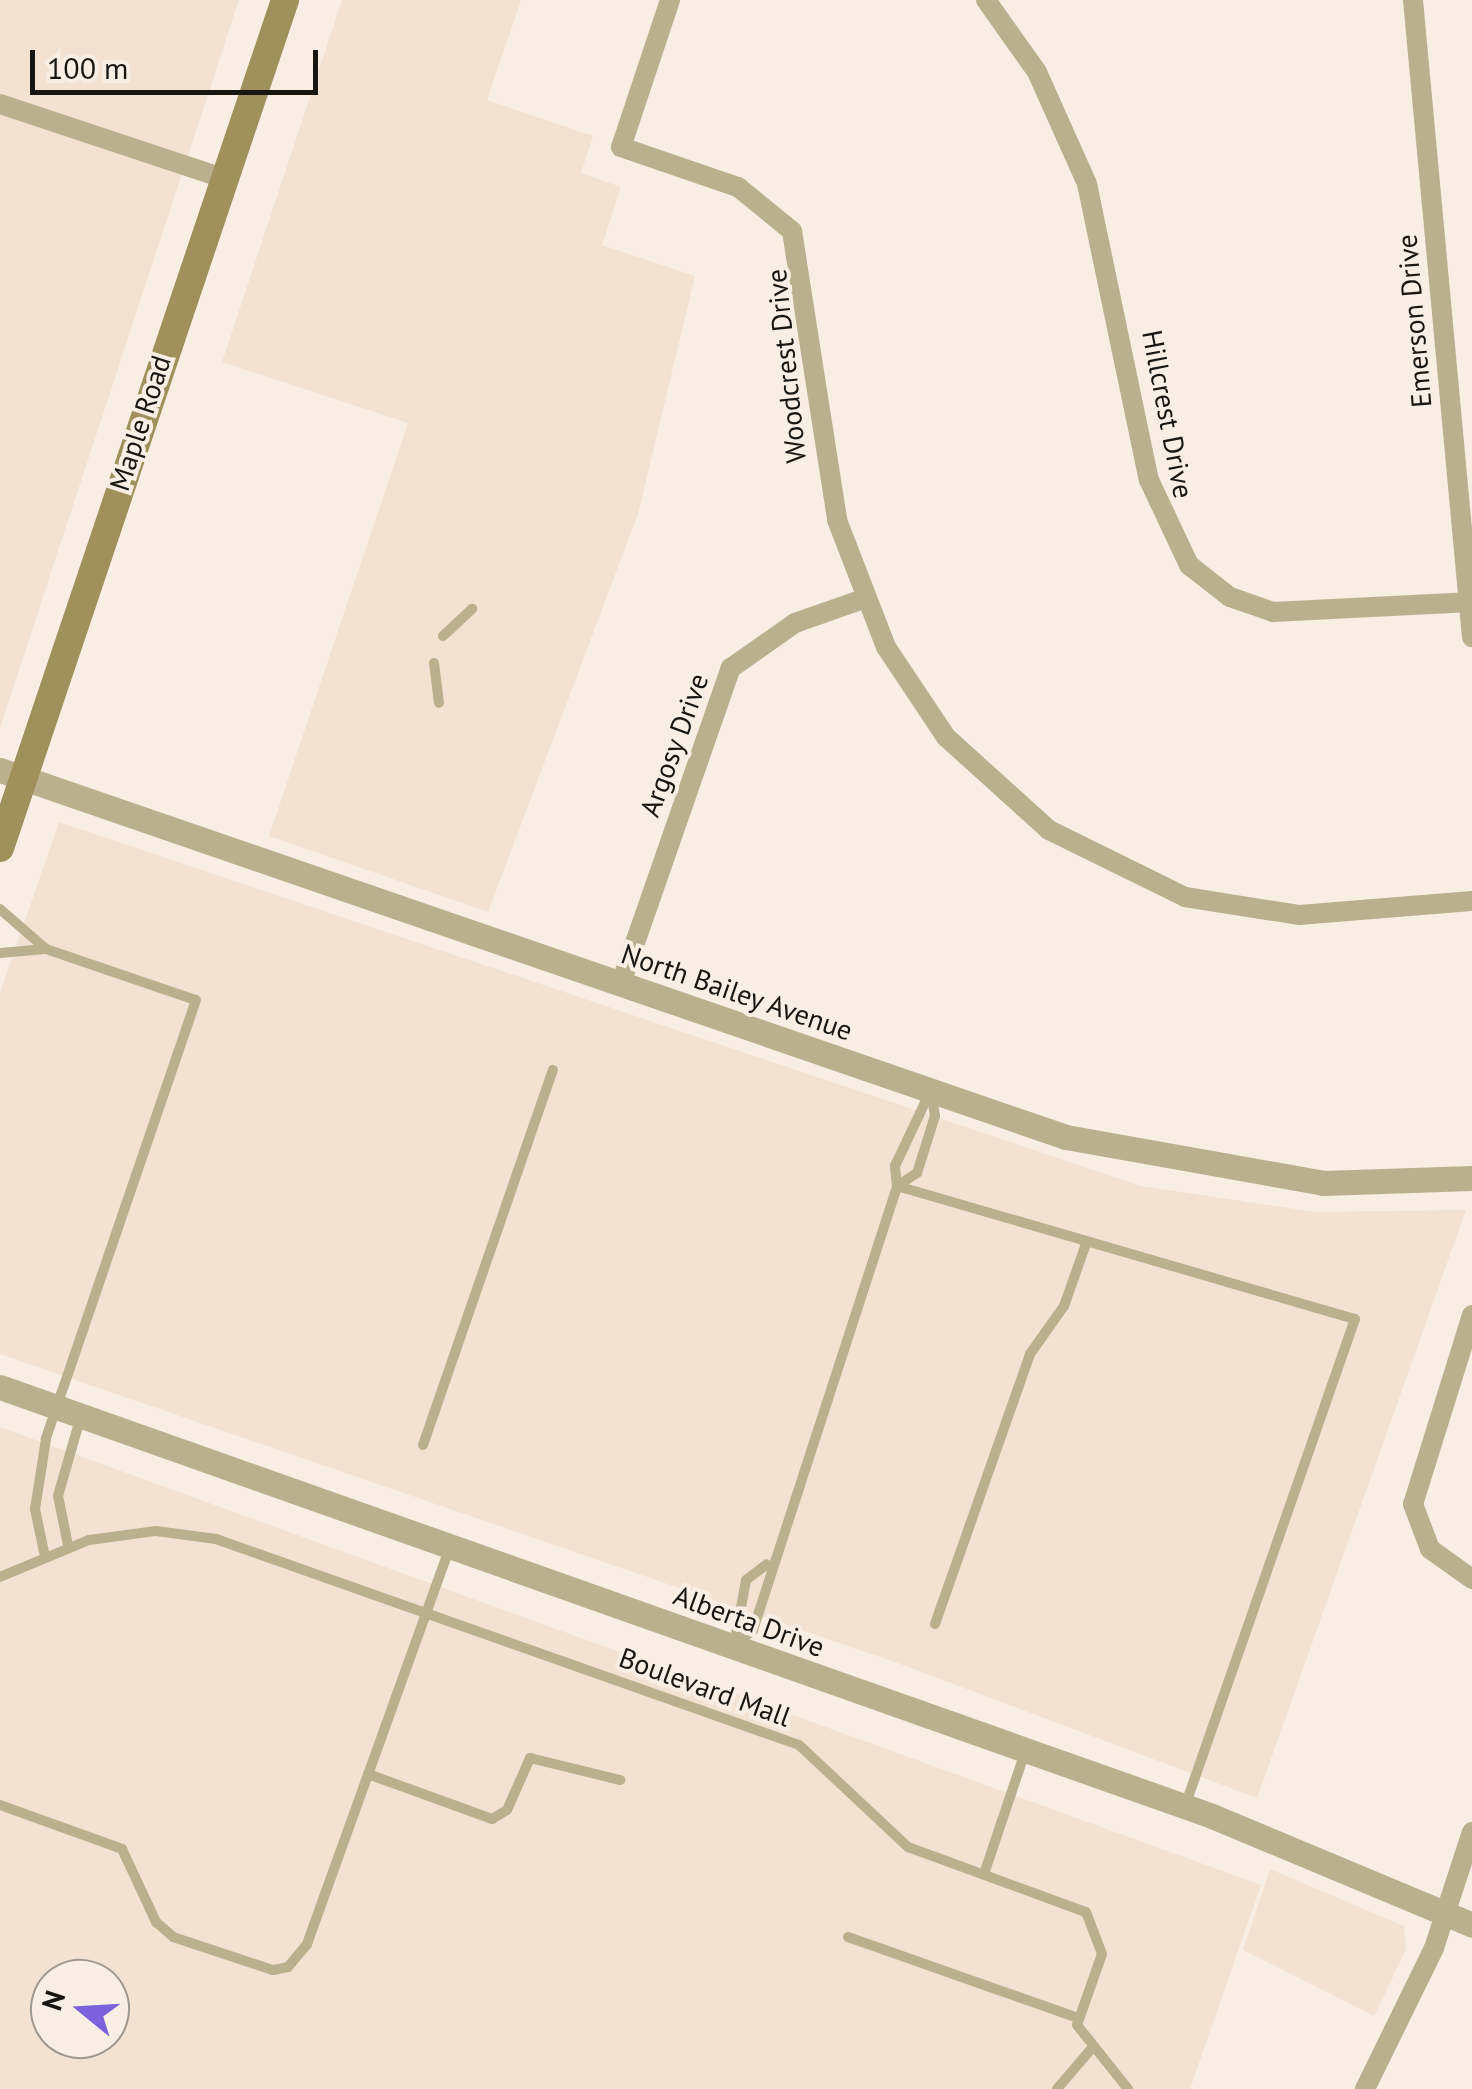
<!DOCTYPE html>
<html>
<head>
<meta charset="utf-8">
<style>
	body { margin:0 }
	#map { position:relative; width:1472px; height:2089px; overflow:hidden; background:#f9eee4; font-family:"PT Sans",sans-serif }
	div>[style] { position:absolute }
	.built>* { inset:0; background:#f3e2d2 }
	.service>* { height:10px; margin:-5px; padding:0 5px; transform-origin:5px; border-radius:5px; background:#bab08d }
	.minor>* { height:20px; margin:-10px; padding:0 10px; transform-origin:10px; border-radius:10px; background:#bab08d }
	.tertiary>* { height:25px; margin:-12.5px; padding:0 12.5px; transform-origin:12.5px; border-radius:12.5px; background:#bab08d }
	.secondary>* { height:28px; margin:-14px; padding:0 14px; transform-origin:14px; border-radius:14px; background:#a0915c }
	span { translate:-50% -50%; white-space:nowrap; text-align:center; line-height:1.15; -webkit-text-stroke:8px #f9eee4; paint-order:stroke }
	.street-label { font-size:28px; color:#191612 }
	.north { position:absolute; left:30px; top:1959px; width:100px; height:100px; box-sizing:border-box; background:#f9eee4; border:2px solid #9f9890; border-radius:50%; rotate:288deg; font-size:28px; font-weight:700; line-height:40px; text-align:center; color:#191612 }
	.north::after { content:''; display:block; margin:auto; width:35px; height:45px; background:#7c61dc; clip-path:polygon(50% 0,100% 100%,50% 72%,0 100%) }
	.scale { position:absolute; left:30px; top:50px; width:288px; height:45px; box-sizing:border-box; border:5px solid #191612; border-top:0; padding-left:12px; font-size:30px; line-height:35px; white-space:nowrap; color:#191612; -webkit-text-stroke:8px #f9eee4; paint-order:stroke }
</style>
</head>
<body>
<div id="map">
	<div class="built">
		<div style="clip-path:polygon(0 0,239px 0,0 728px)"></div>
		<div style="clip-path:polygon(342px 0,521px 0,487px 100px,593px 136px,581px 173px,621px 187px,602px 245px,695px 276px,638px 514px,488px 912px,269px 836px,408px 423px,222px 362px)"></div>
		<div style="clip-path:polygon(59px 822px,1141px 1186px,1316px 1212px,1466px 1210px,1257px 1798px,903px 1665px,0 1354px,0 993px)"></div>
		<div style="clip-path:polygon(evenodd,0 1427px,1261px 1885px,1190px 2089px,0 2089px,0 1427px,50px 1979px,110px 1979px,110px 2039px,50px 2039px,50px 1979px)"></div>
		<div style="clip-path:polygon(1270px 1869px,1404px 1926px,1406px 1950px,1374px 2016px,1243px 1950px)"></div>
	</div>
	<div class="service">
		<div style="left:443px;top:636px;width:40px;rotate:-43deg"></div>
		<div style="left:434px;top:663px;width:40px;rotate:82.9deg"></div>
		<div style="left:0;top:909px;width:61px;rotate:41deg"></div>
		<div style="left:46px;top:949px;width:158px;rotate:18.8deg"></div>
		<div style="left:196px;top:1000px;width:464px;rotate:108.9deg"></div>
		<div style="left:46px;top:1439px;width:71px;rotate:98.9deg"></div>
		<div style="left:35px;top:1509px;width:44px;rotate:78.2deg"></div>
		<div style="left:0;top:953px;width:45px;rotate:-5.1deg"></div>
		<div style="left:897px;top:1186px;width:477px;rotate:16.2deg"></div>
		<div style="left:1355px;top:1319px;width:516px;rotate:109.24deg"></div>
		<div style="left:897px;top:1186px;width:24px;rotate:-33deg"></div>
		<div style="left:917px;top:1173px;width:60px;rotate:-72.5deg"></div>
		<div style="left:935px;top:1116px;width:24px;rotate:-99deg"></div>
		<div style="left:423px;top:1445px;width:397px;rotate:-70.9deg"></div>
		<div style="left:68px;top:1545px;width:50px;rotate:-101.5deg"></div>
		<div style="left:58px;top:1496px;width:83px;rotate:-74deg"></div>
		<div style="left:0;top:1577px;width:96px;rotate:-22.6deg"></div>
		<div style="left:89px;top:1540px;width:68px;rotate:-7.7deg"></div>
		<div style="left:156px;top:1531px;width:61px;rotate:7.6deg"></div>
		<div style="left:216px;top:1539px;width:618px;rotate:19.46deg"></div>
		<div style="left:799px;top:1745px;width:149px;rotate:43.1deg"></div>
		<div style="left:908px;top:1847px;width:189px;rotate:20.1deg"></div>
		<div style="left:1086px;top:1912px;width:45px;rotate:69.1deg"></div>
		<div style="left:1102px;top:1954px;width:75px;rotate:109.4deg"></div>
		<div style="left:1077px;top:2025px;width:82px;rotate:51.4deg"></div>
		<div style="left:935px;top:1624px;width:286px;rotate:-70.6deg"></div>
		<div style="left:1030px;top:1354px;width:59px;rotate:-54.7deg"></div>
		<div style="left:1064px;top:1306px;width:66px;rotate:-70.5deg"></div>
		<div style="left:734px;top:1645px;width:66px;rotate:-79.5deg"></div>
		<div style="left:746px;top:1580px;width:26px;rotate:-37deg"></div>
		<div style="left:734px;top:1646px;width:25px;rotate:-40deg"></div>
		<div style="left:753px;top:1630px;width:467px;rotate:-72deg"></div>
		<div style="left:897px;top:1186px;width:20px;rotate:-96deg"></div>
		<div style="left:895px;top:1166px;width:80px;rotate:-64.7deg"></div>
		<div style="left:368px;top:1774px;width:132px;rotate:19.9deg"></div>
		<div style="left:492px;top:1819px;width:17px;rotate:-31deg"></div>
		<div style="left:507px;top:1810px;width:57px;rotate:-66.1deg"></div>
		<div style="left:530px;top:1758px;width:93px;rotate:13.7deg"></div>
		<div style="left:0;top:1805px;width:130px;rotate:19.8deg"></div>
		<div style="left:122px;top:1849px;width:81px;rotate:65deg"></div>
		<div style="left:156px;top:1922px;width:23px;rotate:41deg"></div>
		<div style="left:173px;top:1937px;width:105px;rotate:18.3deg"></div>
		<div style="left:273px;top:1970px;width:15px;rotate:-11deg"></div>
		<div style="left:288px;top:1967px;width:30px;rotate:-50deg"></div>
		<div style="left:307px;top:1944px;width:422px;rotate:-70.2deg"></div>
		<div style="left:984px;top:1874px;width:129px;rotate:-71.4deg"></div>
		<div style="left:848px;top:1937px;width:244px;rotate:19.4deg"></div>
		<div style="left:1057px;top:2089px;width:52px;rotate:-49.6deg"></div>
	</div>
	<div class="minor">
		<div style="left:670px;top:0;width:155px;rotate:108.4deg"></div>
		<div style="left:621px;top:147px;width:124px;rotate:18.9deg"></div>
		<div style="left:738px;top:187px;width:70px;rotate:39.2deg"></div>
		<div style="left:792px;top:231px;width:292px;rotate:81.1deg"></div>
		<div style="left:837px;top:520px;width:136px;rotate:68.9deg"></div>
		<div style="left:886px;top:647px;width:108px;rotate:56.3deg"></div>
		<div style="left:946px;top:737px;width:139px;rotate:42.1deg"></div>
		<div style="left:1049px;top:830px;width:152px;rotate:26.2deg"></div>
		<div style="left:1185px;top:897px;width:115px;rotate:9deg"></div>
		<div style="left:1299px;top:915px;width:174px;rotate:-4.6deg"></div>
		<div style="left:986px;top:0;width:88px;rotate:54.7deg"></div>
		<div style="left:1037px;top:72px;width:123px;rotate:65.9deg"></div>
		<div style="left:1087px;top:184px;width:302px;rotate:78.2deg"></div>
		<div style="left:1149px;top:480px;width:94px;rotate:64.8deg"></div>
		<div style="left:1189px;top:565px;width:52px;rotate:38deg"></div>
		<div style="left:1230px;top:597px;width:46px;rotate:19.2deg"></div>
		<div style="left:1273px;top:612px;width:199px;rotate:-2.9deg"></div>
		<div style="left:1413px;top:0;width:640px;rotate:84.71deg"></div>
		<div style="left:0;top:104px;width:234px;rotate:18.4deg"></div>
		<div style="left:621px;top:983px;width:334px;rotate:-70.8deg"></div>
		<div style="left:731px;top:668px;width:78px;rotate:-35.1deg"></div>
		<div style="left:795px;top:623px;width:72px;rotate:-19.4deg"></div>
		<div style="left:1472px;top:1315px;width:198px;rotate:107.3deg"></div>
		<div style="left:1413px;top:1504px;width:48px;rotate:69.3deg"></div>
		<div style="left:1430px;top:1549px;width:52px;rotate:35.5deg"></div>
		<div style="left:1365px;top:2089px;width:157px;rotate:-63.9deg"></div>
		<div style="left:1434px;top:1948px;width:122px;rotate:-71.9deg"></div>
	</div>
	<div class="tertiary">
		<div style="left:0;top:770px;width:1127px;rotate:19deg"></div>
		<div style="left:1066px;top:1137px;width:261px;rotate:10.1deg"></div>
		<div style="left:1323px;top:1183px;width:149px;rotate:-1.9deg"></div>
		<div style="left:0;top:1387px;width:1286px;rotate:19.49deg"></div>
		<div style="left:1212px;top:1816px;width:282px;rotate:22.7deg"></div>
	</div>
	<div class="secondary">
		<div style="left:0;top:848px;width:895px;rotate:-71.42deg"></div>
	</div>
	<div class="street-label">
		<span style="left:1414px;top:321px;rotate:-95deg">Emerson Drive</span>
		<span style="left:786px;top:366px;rotate:-96deg">Woodcrest Drive</span>
		<span style="left:1168px;top:414px;rotate:79deg">Hillcrest Drive</span>
		<span style="left:140px;top:423px;rotate:-72deg">Maple Road</span>
		<span style="left:674px;top:745px;rotate:-70deg">Argosy Drive</span>
		<span style="left:737px;top:992px;rotate:19deg">North Bailey Avenue</span>
		<span style="left:749px;top:1621px;rotate:20deg">Alberta Drive</span>
		<span style="left:705px;top:1687px;rotate:20deg">Boulevard Mall</span>
	</div>
	<div class="north">N</div>
	<div class="scale">100 m</div>
</div>
</body>
</html>
